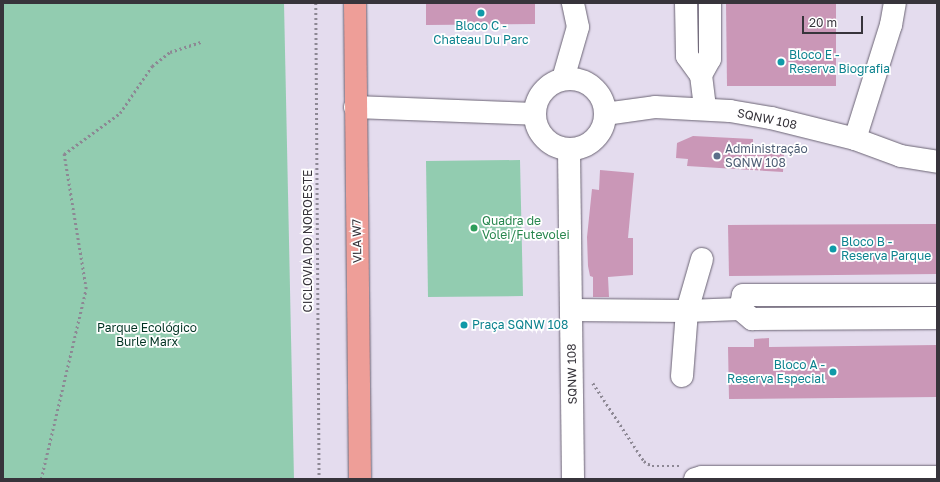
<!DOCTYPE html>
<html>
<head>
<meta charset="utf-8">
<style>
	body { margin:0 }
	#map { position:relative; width:940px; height:482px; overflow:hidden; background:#e4dcee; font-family:"Golos Text",sans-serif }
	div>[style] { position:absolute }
	.green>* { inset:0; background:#92ccb0 }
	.building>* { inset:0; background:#ca97b7 }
	.path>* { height:2.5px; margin-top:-1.25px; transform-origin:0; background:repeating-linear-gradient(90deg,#8d8894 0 2px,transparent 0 5px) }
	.roads { filter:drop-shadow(0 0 1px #6b6474) drop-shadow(0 0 1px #6b6474) }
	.minor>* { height:22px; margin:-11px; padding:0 11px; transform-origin:11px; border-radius:11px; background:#fff }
	.minor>.ring { margin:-11px; padding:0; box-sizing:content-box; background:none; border:22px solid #fff; border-radius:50% }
	.major>* { height:22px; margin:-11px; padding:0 11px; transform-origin:11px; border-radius:11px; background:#ee9e98 }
	.dots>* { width:11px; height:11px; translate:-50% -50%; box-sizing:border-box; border:2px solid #fff; border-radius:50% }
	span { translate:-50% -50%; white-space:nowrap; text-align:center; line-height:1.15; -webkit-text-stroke:3.5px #fff; paint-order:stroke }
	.culture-label { font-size:12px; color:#0d838f }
	.left { translate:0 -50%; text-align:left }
	.right { translate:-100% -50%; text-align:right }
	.street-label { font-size:12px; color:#37343b }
	.service-label { font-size:12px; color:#4e5e75 }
	.leisure-label { font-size:12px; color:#27864d }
	.park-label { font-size:12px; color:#032 }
	.frame { position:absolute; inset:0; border:4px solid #37343b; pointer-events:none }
	.scale { position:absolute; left:802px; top:16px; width:61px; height:18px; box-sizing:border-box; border:2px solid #37343b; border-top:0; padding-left:5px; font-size:12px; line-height:14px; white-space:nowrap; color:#37343b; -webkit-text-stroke:3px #fff; paint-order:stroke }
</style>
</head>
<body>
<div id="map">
	<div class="green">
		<div style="clip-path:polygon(3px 3px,284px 3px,294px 479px,3px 479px)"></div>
		<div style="clip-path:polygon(520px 160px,523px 296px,428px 297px,426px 161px)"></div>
	</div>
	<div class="building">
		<div style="clip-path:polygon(426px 3px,535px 3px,535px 24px,426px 25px)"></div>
		<div style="clip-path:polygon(726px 3px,836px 3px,836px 86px,727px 86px)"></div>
		<div style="clip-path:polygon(693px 136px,753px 139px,753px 152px,784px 154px,783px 172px,687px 166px,688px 159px,676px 158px,677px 143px)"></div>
		<div style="clip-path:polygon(600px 170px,634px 173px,628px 238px,633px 238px,633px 275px,608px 277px,609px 297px,593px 297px,593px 277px,590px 276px,588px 266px,587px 237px,592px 189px,599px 190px)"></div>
		<div style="clip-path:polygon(937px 224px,937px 274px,729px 276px,728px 225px)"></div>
		<div style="clip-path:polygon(769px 338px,769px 347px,937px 345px,937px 397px,729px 399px,728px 347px,754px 347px,754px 339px)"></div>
	</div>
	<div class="path">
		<div style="left:316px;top:3px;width:476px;rotate:89.6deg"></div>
		<div style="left:593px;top:383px;width:93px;rotate:56.8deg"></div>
		<div style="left:644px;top:461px;width:9px;rotate:32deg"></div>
		<div style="left:652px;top:466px;width:27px"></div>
		<div style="left:41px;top:479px;width:195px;rotate:-76.7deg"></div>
		<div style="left:86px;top:289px;width:137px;rotate:-99.3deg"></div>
		<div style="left:64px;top:154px;width:69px;rotate:-36.2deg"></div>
		<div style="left:120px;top:113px;width:57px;rotate:-55.8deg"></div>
		<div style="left:152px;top:66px;width:23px;rotate:-38deg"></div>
		<div style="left:170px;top:52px;width:33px;rotate:-18deg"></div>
	</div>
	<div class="roads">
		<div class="minor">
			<div style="left:686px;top:3px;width:53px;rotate:88.9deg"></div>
			<div style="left:687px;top:56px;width:24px;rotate:54deg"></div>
			<div style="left:701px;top:75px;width:34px;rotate:83deg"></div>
			<div style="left:701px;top:75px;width:18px;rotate:-61deg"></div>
			<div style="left:710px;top:59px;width:56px;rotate:-90deg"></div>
			<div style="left:563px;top:79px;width:54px;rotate:-73.9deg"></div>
			<div style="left:578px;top:27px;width:25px;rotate:-102deg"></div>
			<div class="ring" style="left:535px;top:79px;width:48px;height:48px"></div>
			<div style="left:355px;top:107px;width:179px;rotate:2.2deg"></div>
			<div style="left:605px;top:114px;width:50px;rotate:-8deg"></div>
			<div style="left:655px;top:107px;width:75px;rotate:3.1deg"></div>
			<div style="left:730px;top:111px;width:42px;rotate:9.7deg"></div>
			<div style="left:771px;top:118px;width:87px;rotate:14deg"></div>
			<div style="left:855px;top:139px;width:49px;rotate:20.3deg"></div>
			<div style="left:901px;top:156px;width:36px;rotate:9deg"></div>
			<div style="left:855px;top:139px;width:120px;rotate:-72.5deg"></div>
			<div style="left:891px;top:25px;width:22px;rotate:-80deg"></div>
			<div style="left:569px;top:150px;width:329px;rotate:89.3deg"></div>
			<div style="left:740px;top:309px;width:14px;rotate:-78deg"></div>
			<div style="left:743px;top:295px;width:194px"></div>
			<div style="left:740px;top:309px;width:16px;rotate:40deg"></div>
			<div style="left:752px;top:319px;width:185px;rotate:-0.3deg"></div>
			<div style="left:571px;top:310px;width:116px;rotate:0.5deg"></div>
			<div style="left:687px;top:311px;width:53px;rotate:-2.2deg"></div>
			<div style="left:682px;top:376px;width:65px;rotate:-85.6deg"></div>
			<div style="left:687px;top:311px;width:54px;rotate:-73.9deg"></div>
			<div style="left:695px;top:479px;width:7px;rotate:-16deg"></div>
			<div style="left:702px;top:477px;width:235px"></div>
		</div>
		<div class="major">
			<div style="left:355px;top:3px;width:476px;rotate:89.4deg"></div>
		</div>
	</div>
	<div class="dots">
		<div style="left:481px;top:13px;background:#0f9aa8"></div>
		<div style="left:781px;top:62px;background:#0f9aa8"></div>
		<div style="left:717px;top:156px;background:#5c6f8a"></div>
		<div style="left:474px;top:228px;background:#2e9e5b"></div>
		<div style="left:833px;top:249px;background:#0f9aa8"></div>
		<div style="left:464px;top:325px;background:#0f9aa8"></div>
		<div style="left:833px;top:372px;background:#0f9aa8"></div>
	</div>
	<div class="culture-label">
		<span style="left:481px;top:33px">Bloco C -<br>Chateau Du Parc</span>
		<span class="left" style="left:789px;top:62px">Bloco E -<br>Reserva Biografia</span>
		<span class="left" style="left:841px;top:249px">Bloco B -<br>Reserva Parque</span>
		<span class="left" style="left:472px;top:325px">Praça SQNW 108</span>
		<span class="right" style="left:825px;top:372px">Bloco A -<br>Reserva Especial</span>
	</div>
	<div class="street-label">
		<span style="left:767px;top:119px;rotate:12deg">SQNW 108</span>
		<span style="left:308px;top:241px;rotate:-90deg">CICLOVIA DO NOROESTE</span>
		<span style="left:357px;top:241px;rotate:-91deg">VLA W7</span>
		<span style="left:572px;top:374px;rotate:-91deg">SQNW 108</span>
	</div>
	<div class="service-label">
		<span class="left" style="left:725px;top:156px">Administração<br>SQNW 108</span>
	</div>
	<div class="leisure-label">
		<span class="left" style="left:482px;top:228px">Quadra de<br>Volei/Futevolei</span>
	</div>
	<div class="park-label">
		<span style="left:147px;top:335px">Parque Ecológico<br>Burle Marx</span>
	</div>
	<div class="frame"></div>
	<div class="scale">20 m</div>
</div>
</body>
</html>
